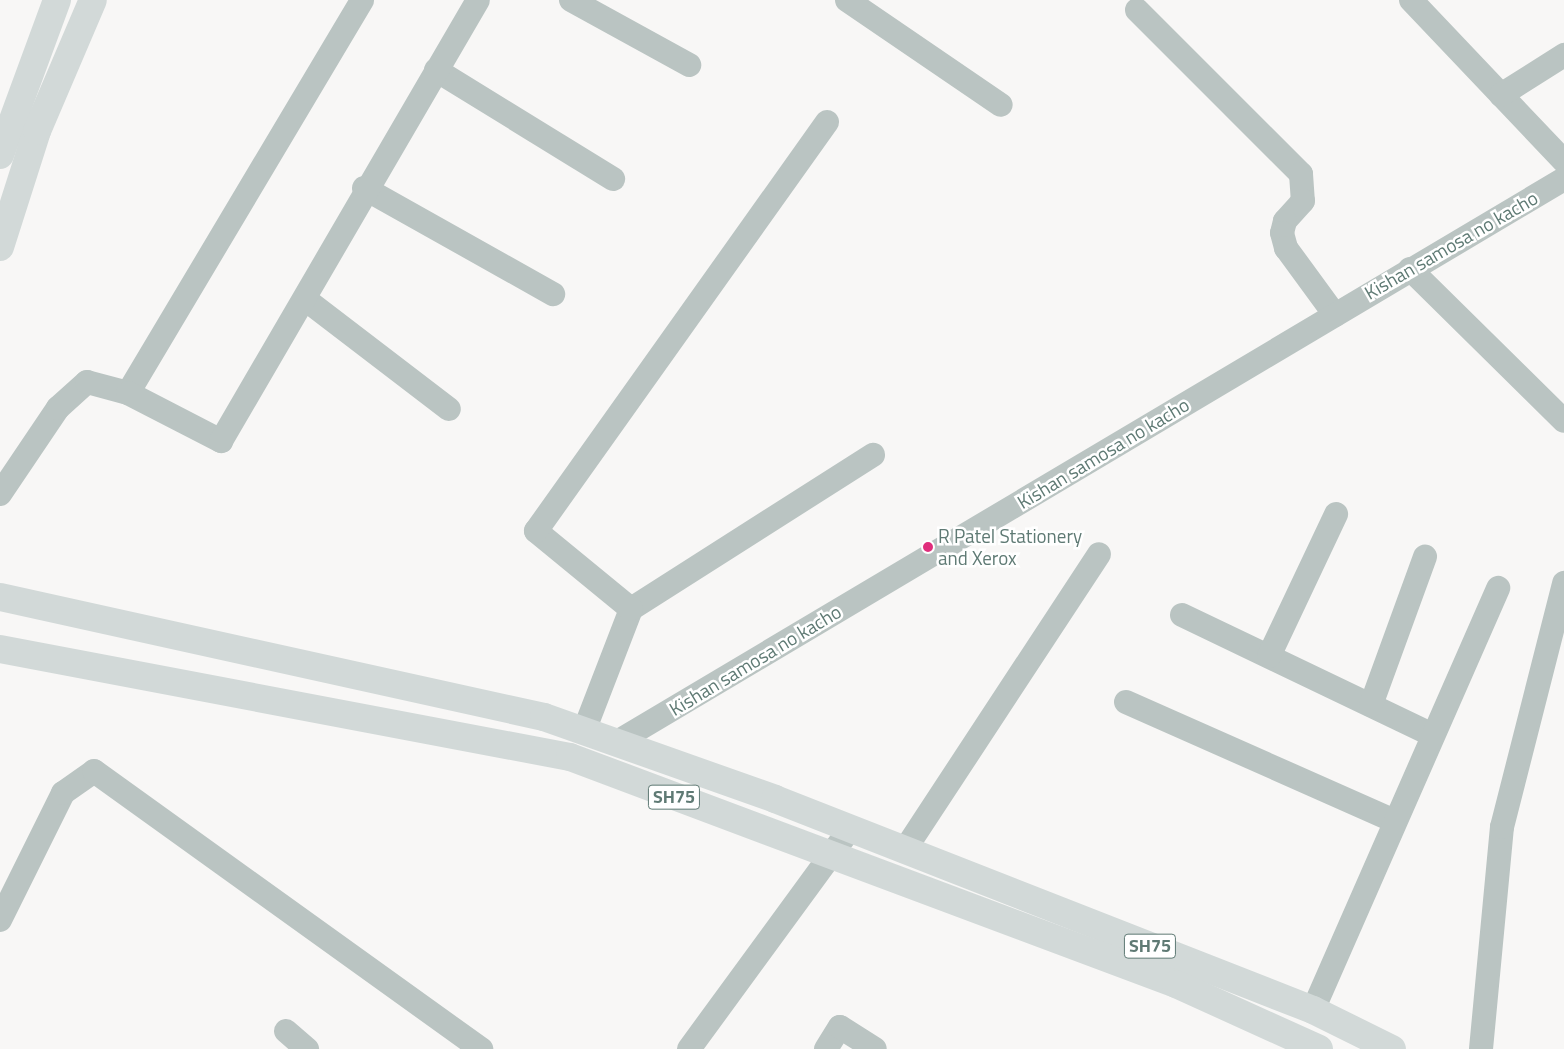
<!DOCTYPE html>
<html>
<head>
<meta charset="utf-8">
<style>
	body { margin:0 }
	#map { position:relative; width:1564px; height:1049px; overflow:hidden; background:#f8f7f6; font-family:"Titillium Web",sans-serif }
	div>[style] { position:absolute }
	.street>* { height:24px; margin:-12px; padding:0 12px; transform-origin:12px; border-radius:12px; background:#bac4c2 }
	.secondary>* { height:28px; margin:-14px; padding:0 14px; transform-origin:14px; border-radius:14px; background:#d2d9d8 }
	.primary>* { height:28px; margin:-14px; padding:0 14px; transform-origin:14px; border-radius:14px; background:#d2d9d8 }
	.dots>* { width:14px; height:14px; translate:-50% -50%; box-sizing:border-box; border:2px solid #fff; border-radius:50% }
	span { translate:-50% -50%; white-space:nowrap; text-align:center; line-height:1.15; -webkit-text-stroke:5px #fff; paint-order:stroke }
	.shield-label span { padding:1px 4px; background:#fff; border:1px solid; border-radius:4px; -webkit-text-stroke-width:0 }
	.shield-label { font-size:18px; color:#5f7a74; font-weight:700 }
	.street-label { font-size:19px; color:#5f7a74 }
	.poi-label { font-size:19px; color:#5f7a74 }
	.left { translate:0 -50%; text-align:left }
</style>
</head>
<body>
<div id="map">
	<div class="street">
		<div style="left:571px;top:0;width:135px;rotate:28.8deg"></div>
		<div style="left:847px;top:0;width:186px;rotate:34.3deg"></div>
		<div style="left:1411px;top:0;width:222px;rotate:46.5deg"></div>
		<div style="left:1137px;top:10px;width:232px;rotate:45deg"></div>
		<div style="left:1301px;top:174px;width:27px;rotate:86deg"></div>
		<div style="left:1303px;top:201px;width:27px;rotate:132deg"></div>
		<div style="left:1285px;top:221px;width:12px;rotate:104deg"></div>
		<div style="left:1282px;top:233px;width:16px;rotate:75deg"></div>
		<div style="left:1286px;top:248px;width:83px;rotate:53.8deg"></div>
		<div style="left:436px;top:70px;width:208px;rotate:31.6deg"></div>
		<div style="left:1501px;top:95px;width:75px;rotate:-32.4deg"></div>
		<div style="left:364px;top:188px;width:217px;rotate:29.3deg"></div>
		<div style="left:1410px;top:269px;width:216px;rotate:44.6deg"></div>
		<div style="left:305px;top:299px;width:181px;rotate:37.4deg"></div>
		<div style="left:128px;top:393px;width:457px;rotate:-59.2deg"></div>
		<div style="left:0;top:494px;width:104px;rotate:-56deg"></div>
		<div style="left:58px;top:408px;width:39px;rotate:-42deg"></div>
		<div style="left:87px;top:382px;width:42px;rotate:15deg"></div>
		<div style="left:128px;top:393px;width:105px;rotate:27.3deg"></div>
		<div style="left:221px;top:441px;width:510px;rotate:-59.77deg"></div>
		<div style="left:631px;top:609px;width:287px;rotate:-32.5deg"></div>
		<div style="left:1182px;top:615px;width:277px;rotate:25.6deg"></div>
		<div style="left:1269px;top:656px;width:157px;rotate:-64.7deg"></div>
		<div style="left:1126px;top:702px;width:293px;rotate:23.9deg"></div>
		<div style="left:1371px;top:705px;width:158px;rotate:-70deg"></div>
		<div style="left:584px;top:731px;width:131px;rotate:-68.9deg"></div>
		<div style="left:631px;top:609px;width:123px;rotate:-140.6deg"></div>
		<div style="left:536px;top:531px;width:502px;rotate:-54.57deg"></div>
		<div style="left:617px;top:742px;width:1102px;rotate:-30.73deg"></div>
		<div style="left:904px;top:851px;width:355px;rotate:-56.7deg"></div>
		<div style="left:0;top:920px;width:142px;rotate:-63.6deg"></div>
		<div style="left:63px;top:793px;width:38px;rotate:-35deg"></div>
		<div style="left:94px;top:771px;width:477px;rotate:35.7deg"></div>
		<div style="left:1313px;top:1010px;width:461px;rotate:-66.3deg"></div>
		<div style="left:286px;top:1031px;width:28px;rotate:41deg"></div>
		<div style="left:689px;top:1049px;width:273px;rotate:-53.8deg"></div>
		<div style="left:826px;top:1049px;width:26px;rotate:-58deg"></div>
		<div style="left:840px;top:1027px;width:41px;rotate:32.2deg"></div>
		<div style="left:1481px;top:1049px;width:223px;rotate:-84.6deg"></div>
		<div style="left:1502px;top:827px;width:252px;rotate:-75.7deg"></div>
	</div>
	<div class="secondary">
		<div style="left:0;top:155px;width:165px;rotate:-69.8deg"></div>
		<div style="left:0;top:247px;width:122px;rotate:-72.3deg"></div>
		<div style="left:37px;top:131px;width:142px;rotate:-66.9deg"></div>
	</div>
	<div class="primary">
		<div style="left:0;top:597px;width:557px;rotate:12.44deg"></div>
		<div style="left:544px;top:717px;width:245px;rotate:19.5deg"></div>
		<div style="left:775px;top:799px;width:578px;rotate:21.41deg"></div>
		<div style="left:1313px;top:1010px;width:88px;rotate:26.3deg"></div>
		<div style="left:0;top:649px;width:580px;rotate:10.73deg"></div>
		<div style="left:570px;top:757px;width:647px;rotate:20.54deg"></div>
		<div style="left:1176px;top:984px;width:157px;rotate:24.4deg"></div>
	</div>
	<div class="dots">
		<div style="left:928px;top:547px;background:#e02e7c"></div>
	</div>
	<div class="shield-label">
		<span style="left:674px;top:797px">SH75</span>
		<span style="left:1150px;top:946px">SH75</span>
	</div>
	<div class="street-label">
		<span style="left:1451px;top:245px;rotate:-30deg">Kishan samosa no kacho</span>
		<span style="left:1103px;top:453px;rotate:-31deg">Kishan samosa no kacho</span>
		<span style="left:755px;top:660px;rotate:-31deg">Kishan samosa no kacho</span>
	</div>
	<div class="poi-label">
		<span class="left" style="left:938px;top:547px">R Patel Stationery<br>and Xerox</span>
	</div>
</div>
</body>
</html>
